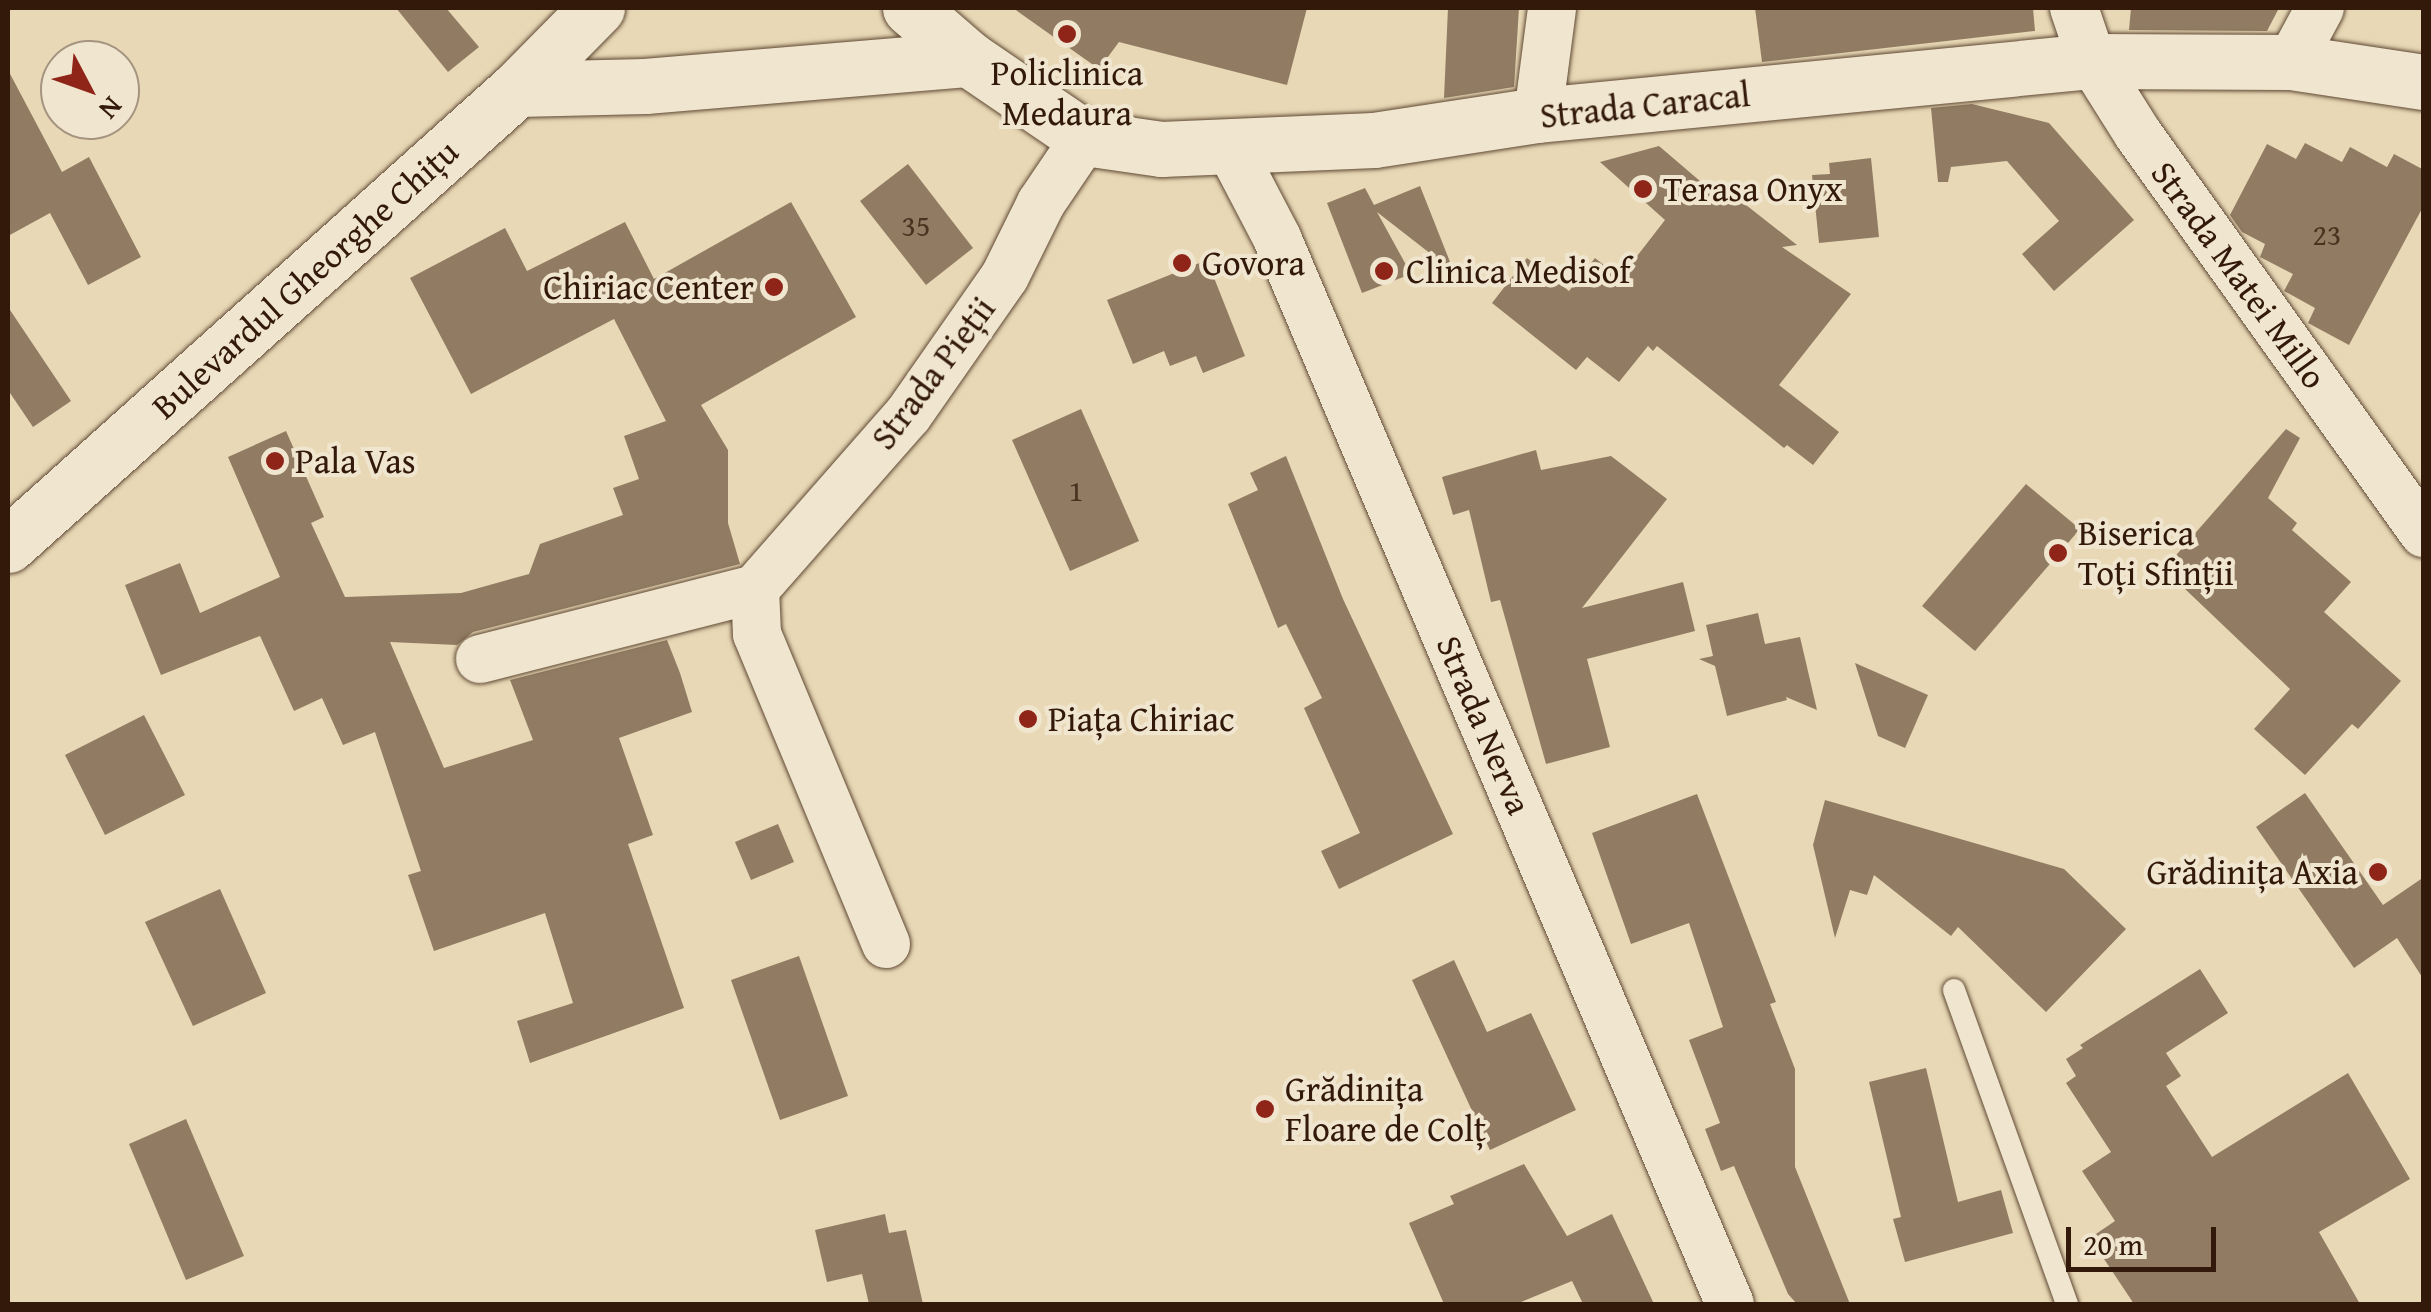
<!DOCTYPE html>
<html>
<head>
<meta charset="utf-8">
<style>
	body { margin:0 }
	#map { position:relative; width:2431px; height:1312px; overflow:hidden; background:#e8d8b5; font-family:"Gentium Book Plus",serif }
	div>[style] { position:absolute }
	.building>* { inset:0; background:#917c63 }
	.roads { filter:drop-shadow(0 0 2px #604935) drop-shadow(0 0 2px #604935) }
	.service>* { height:22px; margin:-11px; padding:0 11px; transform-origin:11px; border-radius:11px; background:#f0e6cf }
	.minor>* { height:48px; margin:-24px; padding:0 24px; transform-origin:24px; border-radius:24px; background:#f0e6cf }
	.secondary>* { height:55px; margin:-27.5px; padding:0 27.5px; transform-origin:27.5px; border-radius:27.5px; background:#f0e6cf }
	.dots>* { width:28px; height:28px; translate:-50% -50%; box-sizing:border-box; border:5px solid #f0e6cf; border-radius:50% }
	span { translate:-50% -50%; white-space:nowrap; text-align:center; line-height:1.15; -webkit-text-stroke:8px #f0e6cf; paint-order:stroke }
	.number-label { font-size:30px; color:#4a3220 }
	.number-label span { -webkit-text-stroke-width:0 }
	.poi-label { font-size:35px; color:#33190a }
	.left { translate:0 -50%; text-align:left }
	.right { translate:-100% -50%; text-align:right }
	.street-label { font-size:35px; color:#33190a }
	.frame { position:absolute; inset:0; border:10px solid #33190a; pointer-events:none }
	.north { position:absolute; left:40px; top:40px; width:100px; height:100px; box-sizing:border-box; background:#f0e6cf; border:2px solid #a49480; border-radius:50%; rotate:131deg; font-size:28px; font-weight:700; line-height:40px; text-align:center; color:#33190a }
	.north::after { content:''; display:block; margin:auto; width:35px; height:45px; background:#8f2418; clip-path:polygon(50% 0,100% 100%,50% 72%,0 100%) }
	.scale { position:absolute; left:2066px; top:1227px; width:150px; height:45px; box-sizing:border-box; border:5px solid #33190a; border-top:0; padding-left:12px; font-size:30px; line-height:35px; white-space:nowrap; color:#33190a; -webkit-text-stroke:8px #f0e6cf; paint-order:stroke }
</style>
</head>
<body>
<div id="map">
	<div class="building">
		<div style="clip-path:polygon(396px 8px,446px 8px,479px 47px,448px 72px)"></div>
		<div style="clip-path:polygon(1013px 8px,1307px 8px,1287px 85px,1119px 42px,1099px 69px)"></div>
		<div style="clip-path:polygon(1448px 8px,1519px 8px,1514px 87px,1444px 98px)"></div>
		<div style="clip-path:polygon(1755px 8px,2033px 8px,2035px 31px,1762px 62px)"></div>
		<div style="clip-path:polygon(2131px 8px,2279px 8px,2267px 31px,2129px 30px)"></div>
		<div style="clip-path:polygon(8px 70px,62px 172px,89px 157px,141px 257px,88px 285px,50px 213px,8px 236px)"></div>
		<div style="clip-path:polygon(1972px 104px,2049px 123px,2134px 220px,2054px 291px,2022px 254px,2059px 221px,2007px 161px,1951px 167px,1948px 182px,1938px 182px,1931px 108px)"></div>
		<div style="clip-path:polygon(2305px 143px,2342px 162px,2350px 147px,2387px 167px,2394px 154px,2424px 170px,2424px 205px,2349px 345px,2308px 323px,2315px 308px,2284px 291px,2293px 274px,2260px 257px,2265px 244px,2242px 232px,2230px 215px,2267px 144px,2296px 159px)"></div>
		<div style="clip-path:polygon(1659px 146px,1721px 199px,1727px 190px,1797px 245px,1782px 247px,1851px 294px,1779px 385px,1839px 432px,1813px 465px,1787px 445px,1784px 448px,1657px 346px,1653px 351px,1648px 346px,1619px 382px,1587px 357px,1576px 370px,1492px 303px,1527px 258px,1569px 291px,1595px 258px,1620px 278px,1665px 220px,1600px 162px)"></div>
		<div style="clip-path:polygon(1871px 158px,1879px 237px,1819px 243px,1812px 175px,1830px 174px,1829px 163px)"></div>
		<div style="clip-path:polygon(908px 164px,973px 248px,926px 285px,860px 201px)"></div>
		<div style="clip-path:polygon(1420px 186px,1454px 272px,1377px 212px,1411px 274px,1362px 293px,1327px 203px,1365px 188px,1374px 205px)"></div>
		<div style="clip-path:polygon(791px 202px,856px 317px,701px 405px,728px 450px,728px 523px,740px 564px,473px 632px,457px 645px,390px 642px,444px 768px,533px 740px,510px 680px,667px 640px,680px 673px,692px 712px,619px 738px,653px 835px,628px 844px,684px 1008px,530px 1063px,517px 1021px,573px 1003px,545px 913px,434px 951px,408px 875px,421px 871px,375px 732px,343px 745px,322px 698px,294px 711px,260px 636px,161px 675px,125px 585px,180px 563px,200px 613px,280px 577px,228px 457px,286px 431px,324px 517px,311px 523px,345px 597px,461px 593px,529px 574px,540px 544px,623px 515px,613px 488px,639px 479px,624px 436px,666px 421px,614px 319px,471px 394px,410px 278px,505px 228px,527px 271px,625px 222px,654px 279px)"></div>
		<div style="clip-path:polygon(1207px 260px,1245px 356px,1203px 373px,1196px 356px,1170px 366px,1164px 351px,1133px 364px,1107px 300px)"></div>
		<div style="clip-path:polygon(8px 307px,71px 401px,33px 427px,8px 390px)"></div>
		<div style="clip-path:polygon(1081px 409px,1139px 541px,1070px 571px,1012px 440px)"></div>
		<div style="clip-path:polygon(2286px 429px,2300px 438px,2268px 498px,2297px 523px,2292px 530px,2351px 582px,2324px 612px,2401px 681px,2358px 729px,2352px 724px,2305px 775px,2254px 729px,2290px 689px,2164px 569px)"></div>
		<div style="clip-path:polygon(1536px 450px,1541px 470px,1611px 456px,1667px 499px,1582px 608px,1683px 582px,1695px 631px,1587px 659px,1610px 747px,1546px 764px,1500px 600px,1491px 602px,1469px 510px,1453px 515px,1442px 477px)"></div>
		<div style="clip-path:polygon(1286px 456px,1343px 599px,1453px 834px,1339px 889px,1321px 851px,1360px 833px,1304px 708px,1322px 698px,1286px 624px,1278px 628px,1228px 504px,1258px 490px,1250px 473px)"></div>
		<div style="clip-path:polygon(2026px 484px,2080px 529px,1975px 651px,1922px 606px)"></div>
		<div style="clip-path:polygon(1758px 613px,1765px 644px,1800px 637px,1817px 710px,1786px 697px,1787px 700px,1727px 716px,1715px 666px,1699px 659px,1713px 656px,1706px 625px)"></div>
		<div style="clip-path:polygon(1855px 663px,1928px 695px,1905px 748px,1878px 736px)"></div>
		<div style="clip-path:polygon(144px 715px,185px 795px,105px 835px,65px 755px)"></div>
		<div style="clip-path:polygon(2305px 793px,2383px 905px,2424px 877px,2424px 980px,2397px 938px,2354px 968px,2256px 827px)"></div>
		<div style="clip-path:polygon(1697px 794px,1776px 1002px,1770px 1004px,1795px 1069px,1795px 1167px,1850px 1304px,1797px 1304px,1788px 1294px,1734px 1166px,1721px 1171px,1705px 1129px,1720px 1123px,1689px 1040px,1723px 1027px,1689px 923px,1631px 944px,1592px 833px)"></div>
		<div style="clip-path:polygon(1825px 800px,2064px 869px,2126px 929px,2046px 1012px,1958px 927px,1951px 936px,1874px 875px,1867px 895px,1850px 890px,1835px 938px,1813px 845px)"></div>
		<div style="clip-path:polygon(778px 824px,794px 862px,751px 880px,735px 842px)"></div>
		<div style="clip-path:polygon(220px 889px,266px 993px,193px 1026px,145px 922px)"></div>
		<div style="clip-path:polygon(799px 956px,848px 1096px,780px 1120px,731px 980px)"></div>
		<div style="clip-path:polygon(1454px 960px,1487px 1032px,1531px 1013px,1576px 1110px,1490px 1150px,1412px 980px)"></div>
		<div style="clip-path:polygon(2200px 969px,2228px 1013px,2166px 1053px,2181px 1076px,2166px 1086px,2212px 1157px,2348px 1073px,2410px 1179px,2319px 1232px,2360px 1304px,2134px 1304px,2090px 1238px,2115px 1221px,2082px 1171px,2111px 1152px,2066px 1083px,2076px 1076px,2066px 1059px,2083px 1048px,2080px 1045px)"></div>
		<div style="clip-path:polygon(1926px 1068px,1958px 1202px,2001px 1190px,2013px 1233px,1905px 1262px,1893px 1219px,1901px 1217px,1869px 1082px)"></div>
		<div style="clip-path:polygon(186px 1119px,244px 1256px,186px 1280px,129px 1144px)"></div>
		<div style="clip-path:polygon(1524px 1164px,1567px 1236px,1612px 1214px,1654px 1304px,1583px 1304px,1572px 1281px,1516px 1304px,1444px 1304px,1409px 1223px,1454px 1204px,1450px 1196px)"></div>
		<div style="clip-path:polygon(885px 1214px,889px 1233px,906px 1230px,923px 1304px,869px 1304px,862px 1274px,827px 1282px,815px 1230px)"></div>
	</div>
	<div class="roads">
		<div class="service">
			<div style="left:1954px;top:990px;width:334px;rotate:70.2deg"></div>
		</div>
		<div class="minor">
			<div style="left:2074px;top:8px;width:56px;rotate:71.2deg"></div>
			<div style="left:2092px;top:61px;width:86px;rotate:57.8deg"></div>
			<div style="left:2138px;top:134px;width:491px;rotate:54.4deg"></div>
			<div style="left:2291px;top:62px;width:61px;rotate:-61.8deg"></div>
			<div style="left:1538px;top:115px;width:108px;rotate:-82.5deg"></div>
			<div style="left:1230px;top:148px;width:102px;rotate:62.4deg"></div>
			<div style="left:1277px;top:238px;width:1158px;rotate:66.98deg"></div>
			<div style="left:480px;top:659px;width:284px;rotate:-14.3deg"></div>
			<div style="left:886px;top:944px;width:336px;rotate:-112.6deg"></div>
			<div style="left:757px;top:634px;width:45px;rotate:-92.5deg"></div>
			<div style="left:755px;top:589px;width:232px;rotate:-48.7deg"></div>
			<div style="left:908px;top:415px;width:169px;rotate:-55.1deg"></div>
			<div style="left:1005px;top:276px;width:81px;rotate:-63.7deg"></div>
			<div style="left:1041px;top:203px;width:78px;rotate:-55.9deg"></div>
		</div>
		<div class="secondary">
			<div style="left:910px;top:8px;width:78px;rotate:40.8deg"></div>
			<div style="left:969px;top:59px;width:140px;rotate:34.3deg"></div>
			<div style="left:1085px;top:138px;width:77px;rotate:8.2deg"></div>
			<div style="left:1161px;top:149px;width:213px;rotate:-2.4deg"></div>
			<div style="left:1374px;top:140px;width:166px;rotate:-8.7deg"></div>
			<div style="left:1538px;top:115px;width:557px;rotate:-5.57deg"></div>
			<div style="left:2092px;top:61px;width:199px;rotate:0.3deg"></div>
			<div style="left:2291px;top:62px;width:134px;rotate:8.6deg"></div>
			<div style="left:517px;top:89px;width:128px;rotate:-1.3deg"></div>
			<div style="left:645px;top:86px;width:325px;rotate:-4.8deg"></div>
			<div style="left:8px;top:545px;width:683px;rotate:-41.86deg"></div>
			<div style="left:517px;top:89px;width:114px;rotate:-45.4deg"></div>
		</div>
	</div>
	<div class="dots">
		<div style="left:1067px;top:34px;background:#8f2418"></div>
		<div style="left:1643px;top:189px;background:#8f2418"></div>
		<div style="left:1182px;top:263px;background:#8f2418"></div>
		<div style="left:1384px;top:271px;background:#8f2418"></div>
		<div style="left:774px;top:287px;background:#8f2418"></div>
		<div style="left:275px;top:461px;background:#8f2418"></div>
		<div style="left:2058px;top:553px;background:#8f2418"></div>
		<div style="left:1028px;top:719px;background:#8f2418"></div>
		<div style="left:2378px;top:872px;background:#8f2418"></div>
		<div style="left:1265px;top:1109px;background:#8f2418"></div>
	</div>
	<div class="number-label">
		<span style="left:916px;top:225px">35</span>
		<span style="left:2327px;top:234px">23</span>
		<span style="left:1076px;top:490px">1</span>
	</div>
	<div class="poi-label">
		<span style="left:1067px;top:93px">Policlinica<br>Medaura</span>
		<span class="left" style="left:1663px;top:189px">Terasa Onyx</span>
		<span class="left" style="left:1202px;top:263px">Govora</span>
		<span class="left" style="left:1406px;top:271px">Clinica Medisof</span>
		<span class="right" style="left:754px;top:287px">Chiriac Center</span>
		<span class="left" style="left:295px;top:461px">Pala Vas</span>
		<span class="left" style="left:2078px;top:553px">Biserica<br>Toți Sfinții</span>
		<span class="left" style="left:1048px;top:719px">Piața Chiriac</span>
		<span class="right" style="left:2358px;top:872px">Grădinița Axia</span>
		<span class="left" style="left:1285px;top:1109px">Grădinița<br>Floare de Colț</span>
	</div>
	<div class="street-label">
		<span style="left:1645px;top:105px;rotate:-6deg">Strada Caracal</span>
		<span style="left:2239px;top:275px;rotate:54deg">Strada Matei Millo</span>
		<span style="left:305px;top:279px;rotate:-42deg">Bulevardul Gheorghe Chițu</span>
		<span style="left:933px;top:373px;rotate:-53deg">Strada Pieții</span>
		<span style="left:1484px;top:725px;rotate:67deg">Strada Nerva</span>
	</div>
	<div class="frame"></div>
	<div class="north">N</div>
	<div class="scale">20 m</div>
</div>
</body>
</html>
